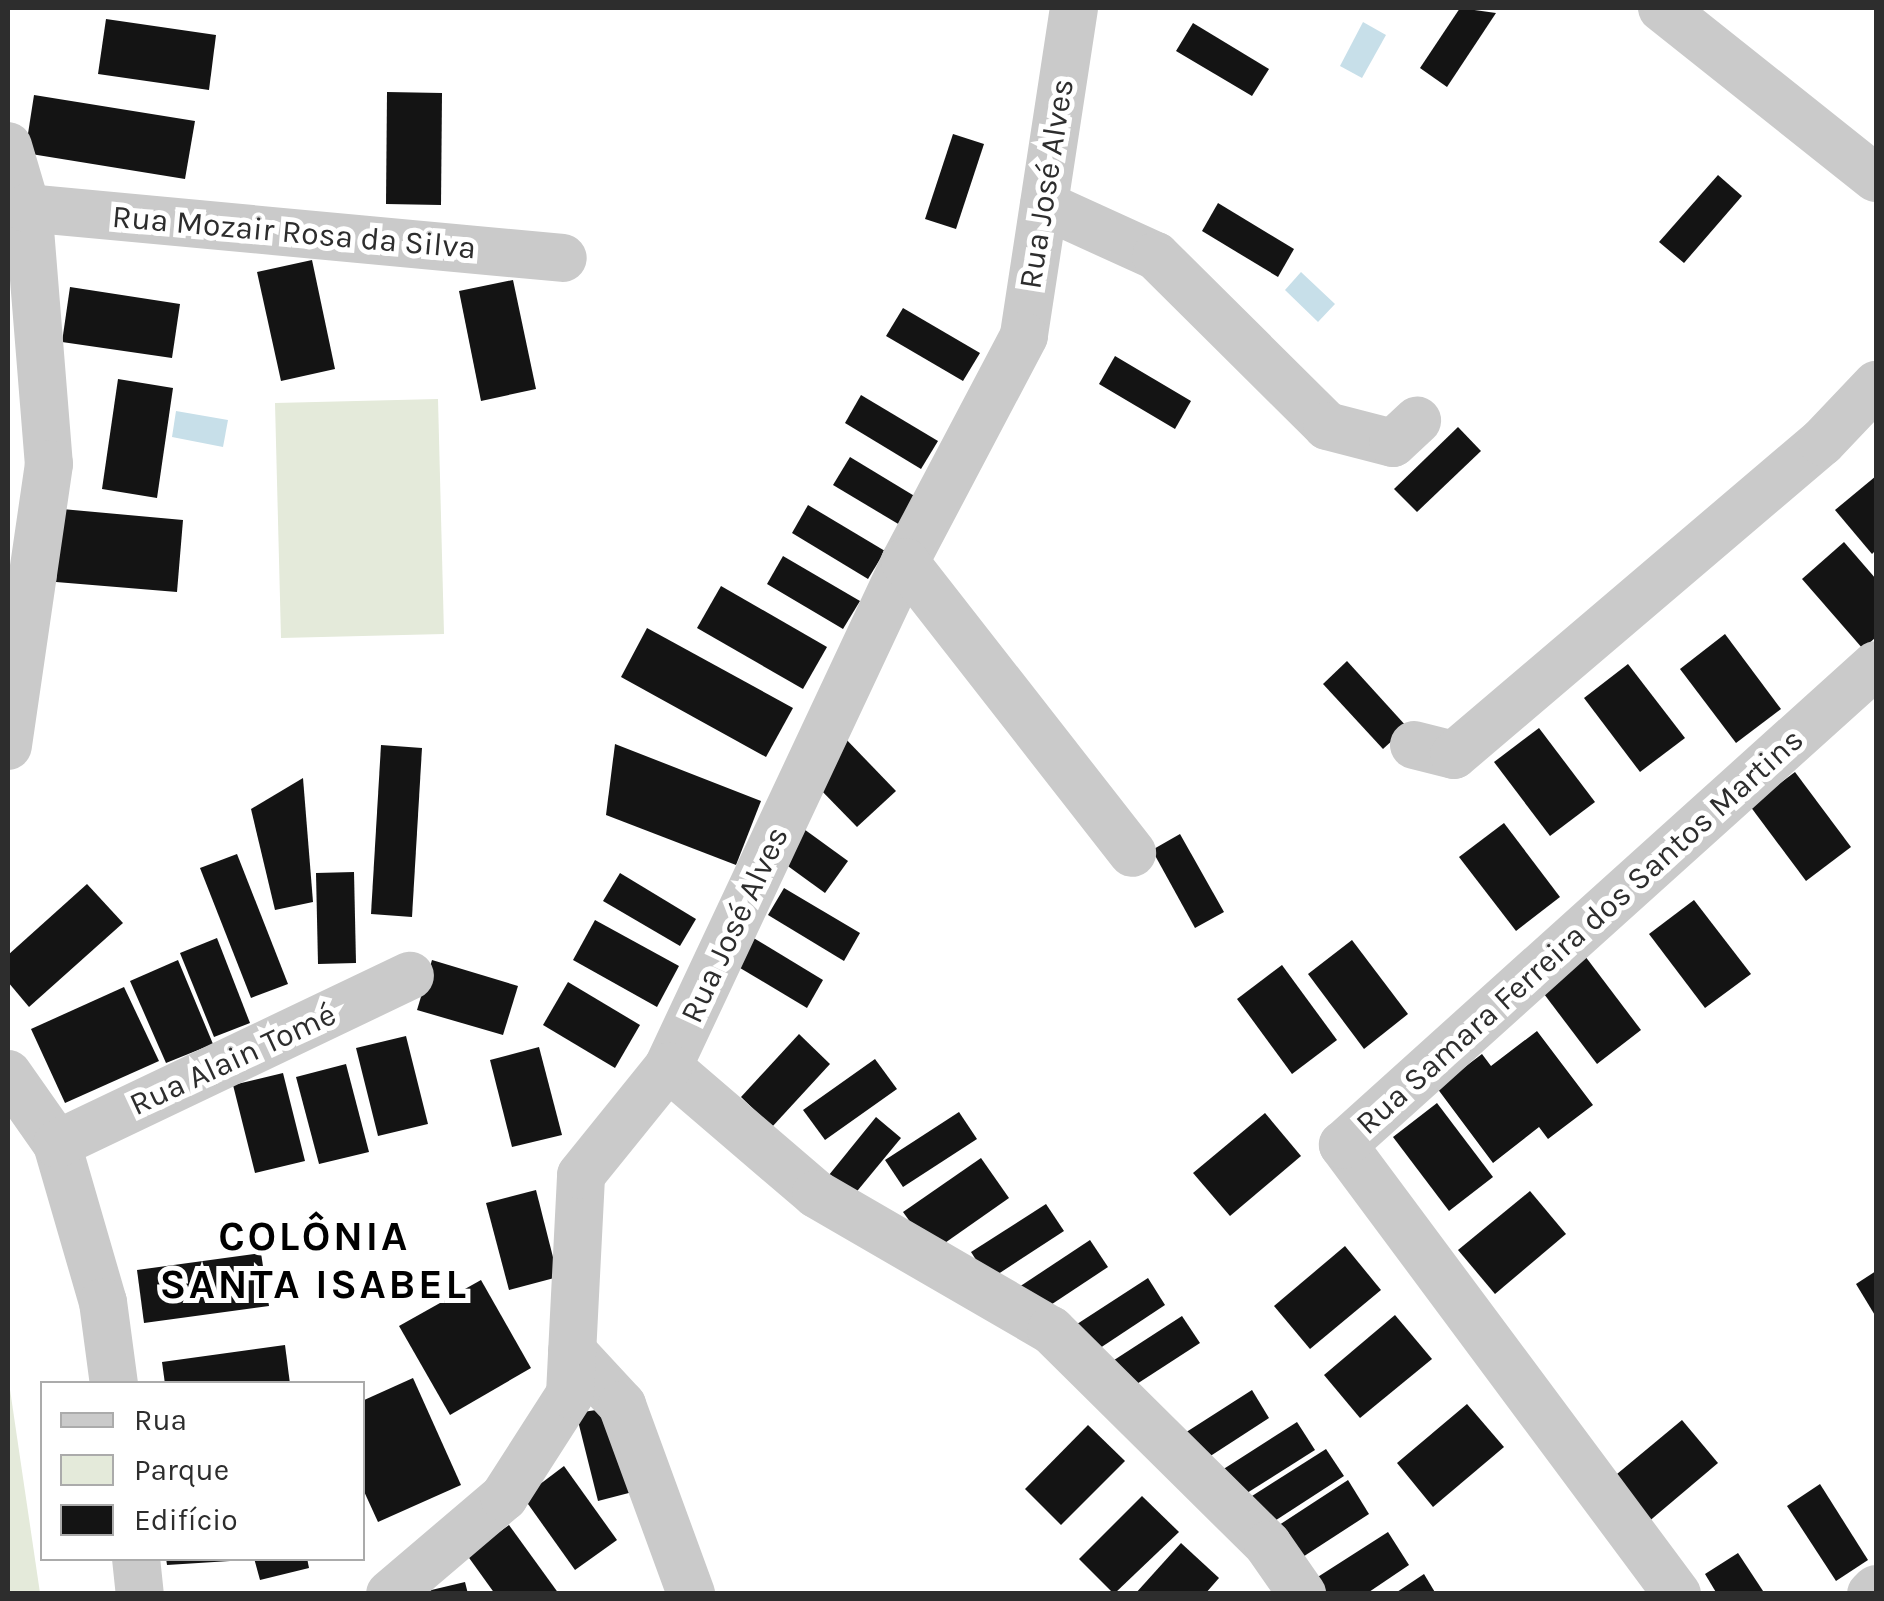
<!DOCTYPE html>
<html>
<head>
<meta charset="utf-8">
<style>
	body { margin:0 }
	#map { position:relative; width:1884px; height:1601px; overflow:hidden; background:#fff; font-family:Karla,sans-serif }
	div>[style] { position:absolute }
	.green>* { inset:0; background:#e4eada }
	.water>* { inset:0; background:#c7dfe9 }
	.building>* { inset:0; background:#141414 }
	.minor>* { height:48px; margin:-24px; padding:0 24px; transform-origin:24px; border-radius:24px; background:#cacaca }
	span { translate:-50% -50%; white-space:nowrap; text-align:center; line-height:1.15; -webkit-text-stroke:10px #fff; paint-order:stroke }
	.street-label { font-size:32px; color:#2d2d2d }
	.district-label { font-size:42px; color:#000; font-weight:700; letter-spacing:2.5px }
	.frame { position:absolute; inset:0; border:10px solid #2d2d2d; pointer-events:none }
	.legend { position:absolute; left:40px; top:1381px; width:325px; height:180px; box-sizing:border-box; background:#fff; border:2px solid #ababab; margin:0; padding:12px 18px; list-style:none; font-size:30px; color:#2d2d2d }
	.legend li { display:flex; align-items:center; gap:20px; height:50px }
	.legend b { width:50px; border:2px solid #ababab }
</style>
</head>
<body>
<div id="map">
	<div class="green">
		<div style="clip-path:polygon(438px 399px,444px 634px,281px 638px,275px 403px)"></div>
		<div style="clip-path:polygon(8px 1376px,40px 1593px,8px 1593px)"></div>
	</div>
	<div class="water">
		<div style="clip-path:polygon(1363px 22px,1386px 35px,1362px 78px,1340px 66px)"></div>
		<div style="clip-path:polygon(1301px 272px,1335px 304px,1318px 322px,1285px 290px)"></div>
		<div style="clip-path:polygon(176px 411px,228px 420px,223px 447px,172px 437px)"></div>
	</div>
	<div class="building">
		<div style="clip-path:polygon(1460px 8px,1496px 13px,1447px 87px,1420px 68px)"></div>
		<div style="clip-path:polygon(106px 19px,216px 35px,209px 90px,98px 74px)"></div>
		<div style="clip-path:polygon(1193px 23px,1269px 69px,1252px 96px,1176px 51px)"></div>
		<div style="clip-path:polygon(387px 92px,442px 93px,441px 205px,386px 204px)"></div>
		<div style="clip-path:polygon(34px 95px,195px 121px,185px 179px,25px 153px)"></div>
		<div style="clip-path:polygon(953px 134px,984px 144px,956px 229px,925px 219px)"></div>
		<div style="clip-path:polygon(1718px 175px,1742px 196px,1684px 263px,1659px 242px)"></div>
		<div style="clip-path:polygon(1218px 203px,1294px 249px,1278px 277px,1202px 231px)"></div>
		<div style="clip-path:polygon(312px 260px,335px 369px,281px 381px,257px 272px)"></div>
		<div style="clip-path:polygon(513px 280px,536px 389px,481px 401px,459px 291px)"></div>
		<div style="clip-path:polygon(70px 287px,180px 304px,172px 358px,62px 342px)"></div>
		<div style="clip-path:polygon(903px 308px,980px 353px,963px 381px,886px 336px)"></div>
		<div style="clip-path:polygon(1115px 356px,1191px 401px,1175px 429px,1099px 384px)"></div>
		<div style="clip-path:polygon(118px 379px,173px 388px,157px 498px,102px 489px)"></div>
		<div style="clip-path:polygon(861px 395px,938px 441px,921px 469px,845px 423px)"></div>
		<div style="clip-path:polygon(1458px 427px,1481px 451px,1417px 512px,1394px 489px)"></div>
		<div style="clip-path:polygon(850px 457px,926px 503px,910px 531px,833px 485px)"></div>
		<div style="clip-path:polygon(1876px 476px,1876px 550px,1872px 554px,1835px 510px)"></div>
		<div style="clip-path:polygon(808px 505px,885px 551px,868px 579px,792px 533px)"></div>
		<div style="clip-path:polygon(62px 509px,183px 520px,177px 592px,56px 582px)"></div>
		<div style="clip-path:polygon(1844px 542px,1876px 579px,1876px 637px,1863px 649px,1802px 579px)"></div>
		<div style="clip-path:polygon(783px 556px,860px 601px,843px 629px,767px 584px)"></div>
		<div style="clip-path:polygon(721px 586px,827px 647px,803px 689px,697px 628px)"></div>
		<div style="clip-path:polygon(647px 628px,793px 708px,766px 757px,621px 677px)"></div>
		<div style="clip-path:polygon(1725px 634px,1781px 709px,1736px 743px,1680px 669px)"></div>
		<div style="clip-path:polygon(1347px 661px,1407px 727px,1383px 749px,1323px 684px)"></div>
		<div style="clip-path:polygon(1628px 664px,1685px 738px,1640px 772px,1584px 698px)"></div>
		<div style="clip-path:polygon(1539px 728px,1595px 802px,1550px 836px,1494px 762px)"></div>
		<div style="clip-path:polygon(842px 735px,896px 791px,857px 827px,817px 786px)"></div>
		<div style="clip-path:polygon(615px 744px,761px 801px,736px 865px,606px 815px)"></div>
		<div style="clip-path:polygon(381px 745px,422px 748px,412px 917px,371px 914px)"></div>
		<div style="clip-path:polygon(1795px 772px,1851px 847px,1806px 881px,1750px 806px)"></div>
		<div style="clip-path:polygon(303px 778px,313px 902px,275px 910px,251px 809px)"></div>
		<div style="clip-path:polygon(1504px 823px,1560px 897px,1516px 931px,1459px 857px)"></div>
		<div style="clip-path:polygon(797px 824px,848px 861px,825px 893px,774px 856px)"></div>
		<div style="clip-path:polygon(1180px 834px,1224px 912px,1195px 928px,1152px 850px)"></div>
		<div style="clip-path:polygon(237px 854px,288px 984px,251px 998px,200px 868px)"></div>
		<div style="clip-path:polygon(354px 872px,356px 963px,318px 964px,316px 873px)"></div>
		<div style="clip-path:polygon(620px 873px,696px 919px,680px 946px,603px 901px)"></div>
		<div style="clip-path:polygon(87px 884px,123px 923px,29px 1007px,8px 982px,8px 955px)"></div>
		<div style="clip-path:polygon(784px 888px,860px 933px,844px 961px,768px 915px)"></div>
		<div style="clip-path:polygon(1694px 900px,1751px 974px,1705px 1008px,1649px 934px)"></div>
		<div style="clip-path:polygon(595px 920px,679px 966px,657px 1007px,573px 960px)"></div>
		<div style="clip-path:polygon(747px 934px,823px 980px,807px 1008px,730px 962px)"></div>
		<div style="clip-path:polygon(217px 938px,250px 1023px,214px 1037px,180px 953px)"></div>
		<div style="clip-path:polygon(1352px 940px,1408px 1014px,1364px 1049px,1308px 974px)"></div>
		<div style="clip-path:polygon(1585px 956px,1641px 1030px,1597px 1064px,1541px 990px)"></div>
		<div style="clip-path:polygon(178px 960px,213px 1044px,166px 1063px,130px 981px)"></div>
		<div style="clip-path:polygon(432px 960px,518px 986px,503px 1035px,417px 1010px)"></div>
		<div style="clip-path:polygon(1282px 965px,1337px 1040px,1292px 1074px,1237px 999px)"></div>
		<div style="clip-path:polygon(568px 982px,640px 1025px,615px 1068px,543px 1025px)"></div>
		<div style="clip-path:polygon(124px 987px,159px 1061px,65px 1103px,31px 1029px)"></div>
		<div style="clip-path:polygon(1537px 1031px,1593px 1105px,1548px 1139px,1539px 1127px,1493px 1163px,1437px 1088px,1482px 1054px,1491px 1066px)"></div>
		<div style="clip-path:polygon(799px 1034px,830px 1064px,772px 1127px,741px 1097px)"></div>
		<div style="clip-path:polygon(406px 1036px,428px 1124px,378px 1136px,356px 1048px)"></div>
		<div style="clip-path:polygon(539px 1047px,562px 1135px,512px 1147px,490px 1060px)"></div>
		<div style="clip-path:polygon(875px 1059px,897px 1089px,825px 1140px,803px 1110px)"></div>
		<div style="clip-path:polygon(346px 1064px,369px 1152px,319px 1164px,296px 1077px)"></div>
		<div style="clip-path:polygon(283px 1073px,305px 1161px,255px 1173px,233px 1085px)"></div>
		<div style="clip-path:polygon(1437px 1103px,1493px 1177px,1449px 1211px,1393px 1137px)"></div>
		<div style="clip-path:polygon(959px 1112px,977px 1139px,903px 1187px,885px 1160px)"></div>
		<div style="clip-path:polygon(1265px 1113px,1301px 1156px,1230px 1216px,1193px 1173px)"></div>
		<div style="clip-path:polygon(876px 1117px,901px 1138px,844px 1207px,820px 1186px)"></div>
		<div style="clip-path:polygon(981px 1158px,1009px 1198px,932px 1252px,903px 1212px)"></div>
		<div style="clip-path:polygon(536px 1190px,558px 1277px,509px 1290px,486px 1203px)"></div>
		<div style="clip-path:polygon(1530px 1191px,1566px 1234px,1495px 1294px,1458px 1250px)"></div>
		<div style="clip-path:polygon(1046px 1204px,1064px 1231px,989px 1280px,971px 1252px)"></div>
		<div style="clip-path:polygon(1090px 1240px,1108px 1267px,1034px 1316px,1016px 1289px)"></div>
		<div style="clip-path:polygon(1345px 1246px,1381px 1290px,1310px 1349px,1274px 1306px)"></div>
		<div style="clip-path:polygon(261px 1253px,269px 1306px,144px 1323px,137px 1270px)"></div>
		<div style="clip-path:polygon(1876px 1271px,1876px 1317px,1856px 1284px)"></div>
		<div style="clip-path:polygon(1148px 1278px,1165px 1305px,1091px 1354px,1074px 1326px)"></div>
		<div style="clip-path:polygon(481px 1280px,531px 1368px,450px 1415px,399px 1326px)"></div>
		<div style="clip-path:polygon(1395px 1315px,1432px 1359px,1360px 1418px,1324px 1375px)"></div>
		<div style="clip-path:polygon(1182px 1316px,1200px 1343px,1126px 1391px,1108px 1364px)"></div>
		<div style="clip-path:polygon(285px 1345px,290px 1384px,165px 1384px,162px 1362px)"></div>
		<div style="clip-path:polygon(413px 1378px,461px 1485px,378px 1522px,362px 1487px,362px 1401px)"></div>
		<div style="clip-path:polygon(1252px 1390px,1269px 1418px,1195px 1466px,1177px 1438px)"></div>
		<div style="clip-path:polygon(1467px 1404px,1504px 1447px,1433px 1507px,1397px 1463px)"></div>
		<div style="clip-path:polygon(603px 1409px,648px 1488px,598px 1501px,576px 1413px)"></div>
		<div style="clip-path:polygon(1682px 1420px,1718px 1463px,1647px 1523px,1611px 1479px)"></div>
		<div style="clip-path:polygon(1297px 1422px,1315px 1450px,1239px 1498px,1222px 1470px)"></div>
		<div style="clip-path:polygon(1088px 1425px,1125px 1461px,1061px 1525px,1025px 1489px)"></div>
		<div style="clip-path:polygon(1326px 1449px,1344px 1476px,1270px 1524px,1252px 1496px)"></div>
		<div style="clip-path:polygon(564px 1466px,617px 1540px,575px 1570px,523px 1497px)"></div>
		<div style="clip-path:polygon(1348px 1480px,1369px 1514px,1295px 1562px,1273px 1529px)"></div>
		<div style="clip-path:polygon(1820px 1484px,1868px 1560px,1836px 1581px,1787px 1506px)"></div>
		<div style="clip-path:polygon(1142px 1496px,1179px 1532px,1114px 1594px,1079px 1559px)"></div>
		<div style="clip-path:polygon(509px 1525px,559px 1594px,495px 1594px,467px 1555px)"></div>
		<div style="clip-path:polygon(1388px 1532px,1409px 1565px,1366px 1594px,1322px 1594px,1313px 1580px)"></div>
		<div style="clip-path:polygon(1181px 1543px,1219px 1578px,1205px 1594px,1135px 1594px)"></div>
		<div style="clip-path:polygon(1738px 1553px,1765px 1594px,1717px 1594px,1705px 1574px)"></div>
		<div style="clip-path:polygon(166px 1558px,230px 1558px,230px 1561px,167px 1565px)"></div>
		<div style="clip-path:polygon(254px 1558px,307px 1558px,309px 1568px,260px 1580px)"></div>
		<div style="clip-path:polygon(1424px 1574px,1436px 1594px,1394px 1594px)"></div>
		<div style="clip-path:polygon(465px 1582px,468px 1594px,423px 1594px,423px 1592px)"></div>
	</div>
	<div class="minor">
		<div style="left:1074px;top:8px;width:332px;rotate:98.7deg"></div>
		<div style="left:1024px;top:336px;width:255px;rotate:117.8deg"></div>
		<div style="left:905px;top:562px;width:558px;rotate:115.14deg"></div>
		<div style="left:668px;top:1067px;width:195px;rotate:40.6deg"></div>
		<div style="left:816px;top:1194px;width:272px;rotate:30.1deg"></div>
		<div style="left:1051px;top:1330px;width:305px;rotate:44.7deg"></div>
		<div style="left:1268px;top:1545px;width:60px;rotate:55.2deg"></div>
		<div style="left:1662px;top:8px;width:273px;rotate:38.5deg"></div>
		<div style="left:8px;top:146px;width:74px;rotate:73.5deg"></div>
		<div style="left:29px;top:217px;width:248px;rotate:85.4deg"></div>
		<div style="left:49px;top:464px;width:285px;rotate:98.3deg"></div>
		<div style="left:1044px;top:205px;width:123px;rotate:24.5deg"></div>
		<div style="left:1156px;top:256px;width:241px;rotate:44.8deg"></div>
		<div style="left:1327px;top:426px;width:68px;rotate:14.4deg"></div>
		<div style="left:1393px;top:443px;width:33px;rotate:-43deg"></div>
		<div style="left:26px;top:208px;width:539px;rotate:5.32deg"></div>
		<div style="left:905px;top:562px;width:369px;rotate:52deg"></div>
		<div style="left:1414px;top:745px;width:41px;rotate:14deg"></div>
		<div style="left:1454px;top:755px;width:483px;rotate:-40.4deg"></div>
		<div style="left:1822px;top:442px;width:79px;rotate:-46.5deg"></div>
		<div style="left:8px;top:1074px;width:85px;rotate:55deg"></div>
		<div style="left:57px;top:1144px;width:165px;rotate:73.8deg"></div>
		<div style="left:103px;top:1302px;width:83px;rotate:82.4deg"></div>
		<div style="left:57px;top:1144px;width:391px;rotate:-25.5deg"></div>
		<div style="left:572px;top:1351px;width:74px;rotate:47.2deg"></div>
		<div style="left:622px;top:1405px;width:201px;rotate:69.9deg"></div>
		<div style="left:136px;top:1558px;width:36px;rotate:84deg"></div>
		<div style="left:390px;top:1594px;width:150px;rotate:-40.4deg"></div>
		<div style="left:504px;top:1497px;width:122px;rotate:-57.3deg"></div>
		<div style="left:570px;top:1394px;width:219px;rotate:-87.1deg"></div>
		<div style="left:581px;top:1175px;width:139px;rotate:-51.1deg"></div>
		<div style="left:1677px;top:1594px;width:560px;rotate:-126.64deg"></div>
		<div style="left:1343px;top:1145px;width:717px;rotate:-42.01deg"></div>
		<div style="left:1871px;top:1594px;width:7px;rotate:-45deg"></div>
	</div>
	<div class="street-label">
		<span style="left:1047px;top:184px;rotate:-81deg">Rua José Alves</span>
		<span style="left:294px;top:233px;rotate:5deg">Rua Mozair Rosa da Silva</span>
		<span style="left:735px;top:925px;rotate:-65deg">Rua José Alves</span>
		<span style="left:1580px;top:932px;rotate:-42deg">Rua Samara Ferreira dos Santos Martins</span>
		<span style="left:233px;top:1060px;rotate:-25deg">Rua Alain Tomé</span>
	</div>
	<div class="district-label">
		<span style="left:314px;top:1260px">COLÔNIA<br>SANTA ISABEL</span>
	</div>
	<div class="frame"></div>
	<ul class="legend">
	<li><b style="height:12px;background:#cacaca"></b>Rua</li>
	<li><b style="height:28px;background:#e4eada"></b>Parque</li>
	<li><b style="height:28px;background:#141414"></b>Edifício</li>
	</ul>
</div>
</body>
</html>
